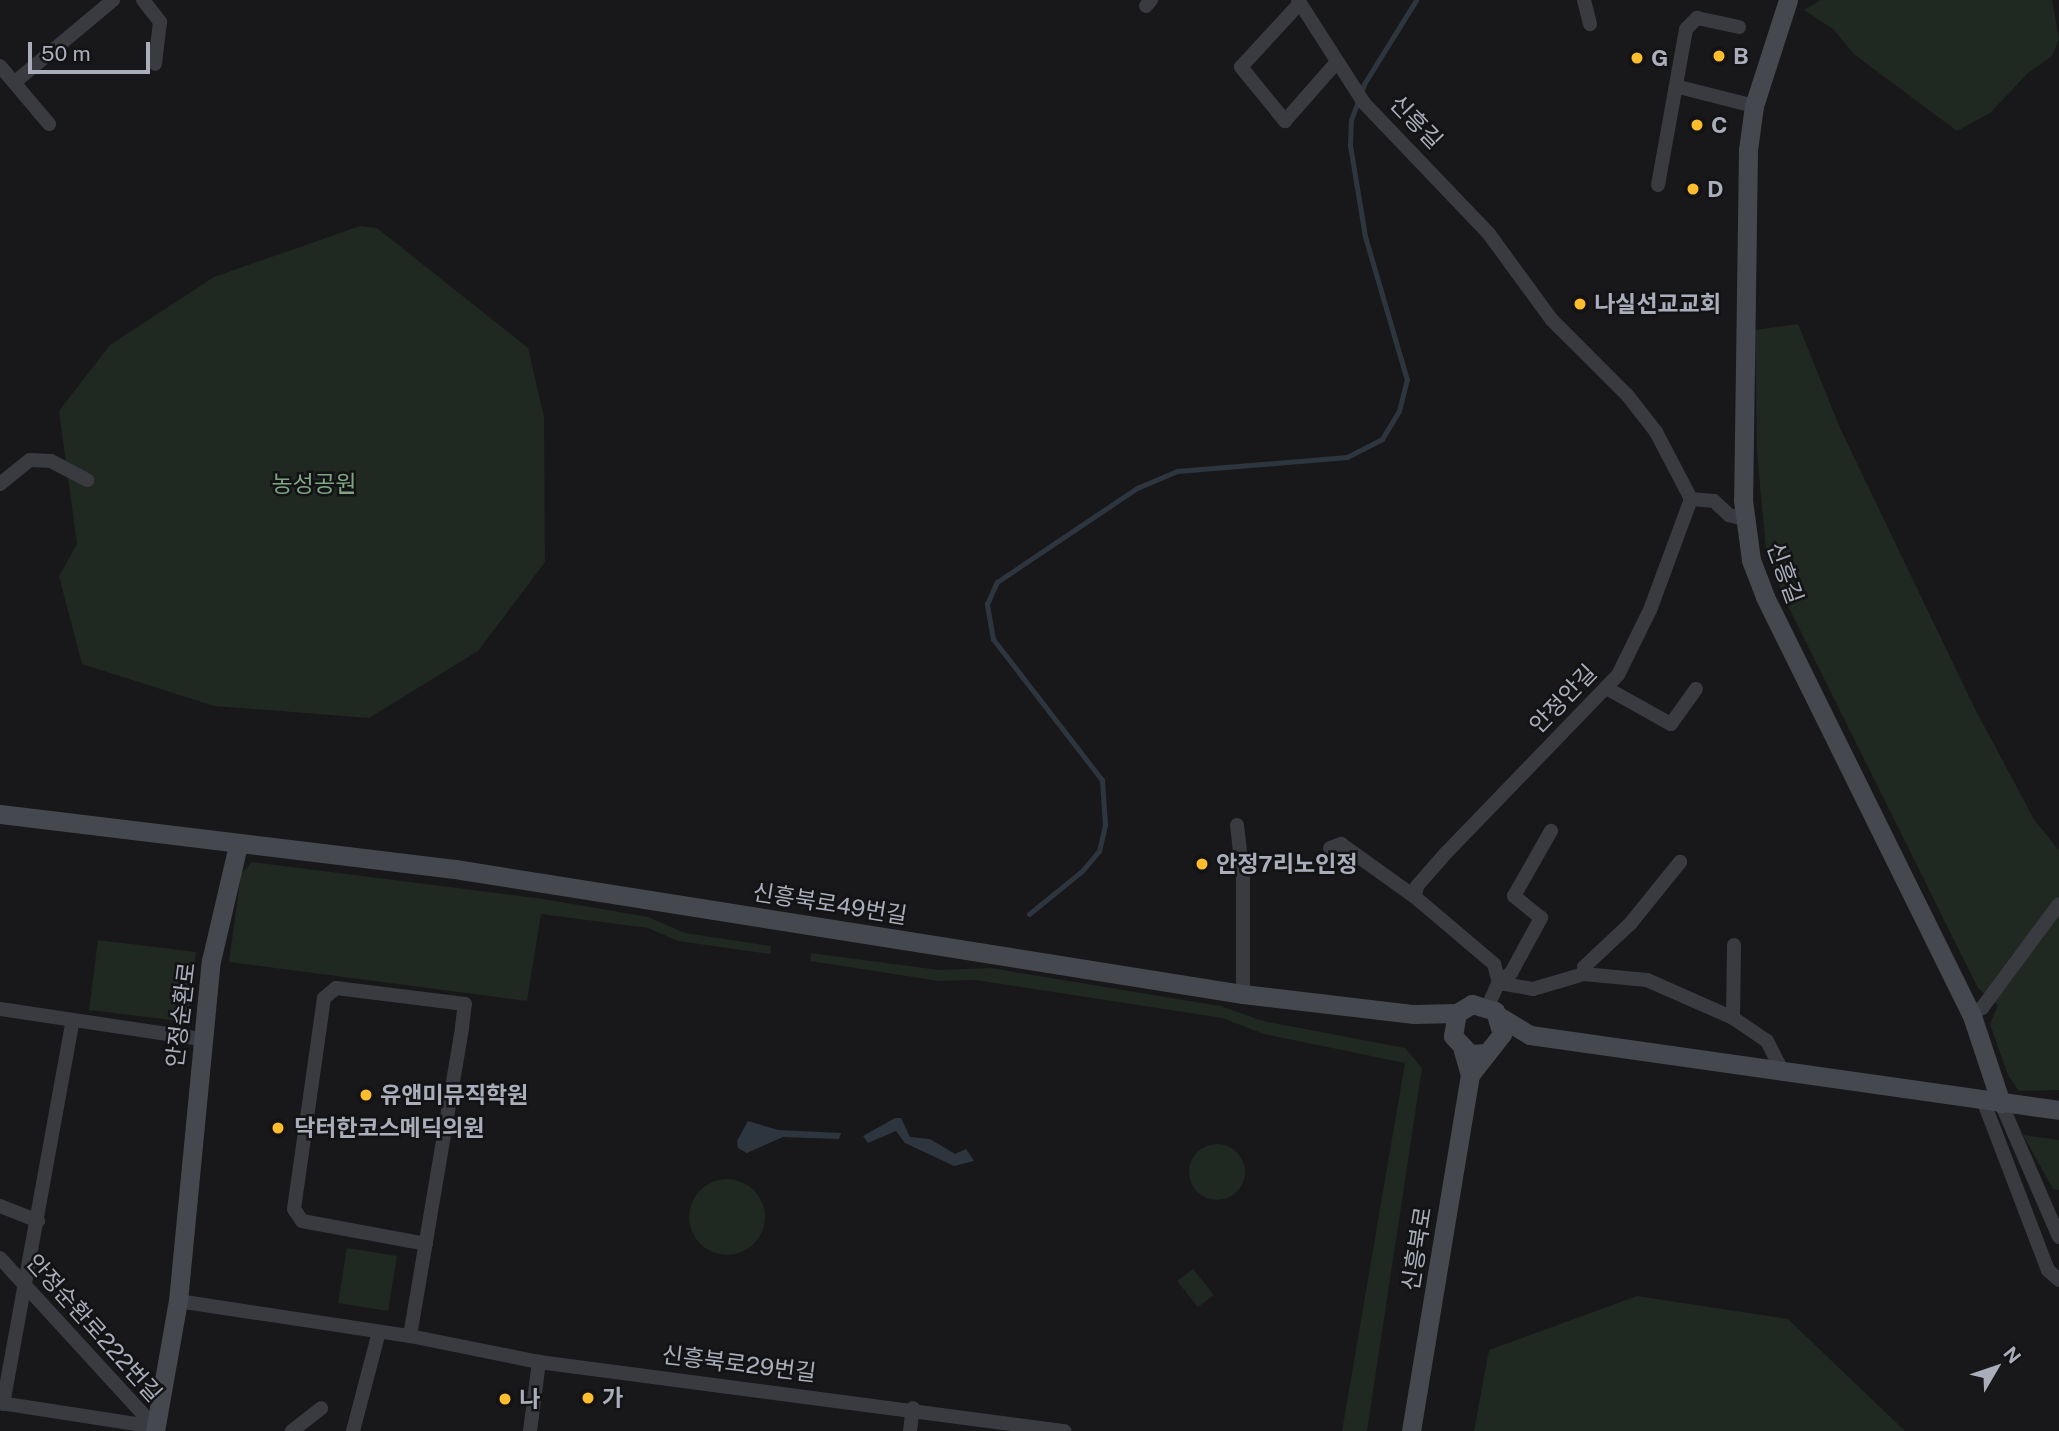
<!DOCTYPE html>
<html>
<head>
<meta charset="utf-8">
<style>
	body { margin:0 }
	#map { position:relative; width:2059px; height:1431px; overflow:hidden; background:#18181a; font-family:"Public Sans","Noto Sans KR",sans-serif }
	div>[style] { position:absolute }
	.green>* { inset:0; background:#1f2821 }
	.round { border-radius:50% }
	.water>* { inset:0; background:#2d363f }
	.stream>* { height:5px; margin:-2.5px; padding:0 2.5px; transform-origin:2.5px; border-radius:2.5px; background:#2d363f }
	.street>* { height:14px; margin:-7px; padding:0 7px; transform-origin:7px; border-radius:7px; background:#3a3b41 }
	.secondary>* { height:19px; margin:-9.5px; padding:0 9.5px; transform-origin:9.5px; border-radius:9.5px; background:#46484f }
	.dots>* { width:19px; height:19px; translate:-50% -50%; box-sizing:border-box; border:4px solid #131315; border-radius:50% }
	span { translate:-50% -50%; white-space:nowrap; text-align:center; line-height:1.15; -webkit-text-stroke:5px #131315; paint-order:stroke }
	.poi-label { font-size:23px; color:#a9aeba; font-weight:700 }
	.left { translate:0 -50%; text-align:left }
	.street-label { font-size:23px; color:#a9aeba }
	.park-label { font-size:23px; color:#7fa683 }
	.north { position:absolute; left:1961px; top:1333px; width:70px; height:70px; -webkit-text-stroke:5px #131315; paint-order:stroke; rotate:51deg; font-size:19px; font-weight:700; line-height:28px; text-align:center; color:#a9aeba }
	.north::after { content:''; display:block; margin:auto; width:24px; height:32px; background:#a9aeba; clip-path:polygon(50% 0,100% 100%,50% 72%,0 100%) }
	.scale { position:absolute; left:28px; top:42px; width:122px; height:32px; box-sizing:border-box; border:4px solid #a9aeba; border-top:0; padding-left:9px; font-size:21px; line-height:24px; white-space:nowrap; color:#a9aeba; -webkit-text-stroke:5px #131315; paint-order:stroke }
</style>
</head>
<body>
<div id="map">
	<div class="green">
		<div style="clip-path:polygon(1821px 0,2052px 0,2059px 39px,2052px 56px,2028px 73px,1990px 113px,1957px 131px,1855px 55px,1833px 29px,1804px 10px)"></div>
		<div style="clip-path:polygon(360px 226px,377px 228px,528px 348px,544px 417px,545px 562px,478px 651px,369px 718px,214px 706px,82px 664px,59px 576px,77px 544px,59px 411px,110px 345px,214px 277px)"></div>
		<div style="clip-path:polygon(1798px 324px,1840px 428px,1975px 709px,2035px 821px,2059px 850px,2059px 1090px,2019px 1091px,2008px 1075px,1990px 1024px,1998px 1005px,1978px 988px,1786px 602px,1766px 550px,1757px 452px,1755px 330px)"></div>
		<div style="clip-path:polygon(252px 862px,543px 899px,648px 917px,685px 933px,771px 946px,770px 954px,678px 941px,648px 928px,541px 914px,527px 1001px,229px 962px,241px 874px)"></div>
		<div style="clip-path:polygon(98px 940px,196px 952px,188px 1022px,89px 1010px)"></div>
		<div style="clip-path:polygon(811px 953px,939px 970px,991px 968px,1220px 1006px,1263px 1021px,1405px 1048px,1422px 1068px,1367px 1431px,1342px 1431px,1405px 1063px,1264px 1034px,1222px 1018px,976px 980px,939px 981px,810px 961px)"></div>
		<div style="clip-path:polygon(2023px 1135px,2059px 1140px,2059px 1190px,2053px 1189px)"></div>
		<div class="round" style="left:1189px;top:1144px;width:56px;height:56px"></div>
		<div class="round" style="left:689px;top:1179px;width:76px;height:76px"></div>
		<div style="clip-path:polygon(347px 1248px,397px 1256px,388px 1311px,338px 1303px)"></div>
		<div style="clip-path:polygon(1193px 1269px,1214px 1295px,1198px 1307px,1177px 1281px)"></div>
		<div style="clip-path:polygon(1637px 1296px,1788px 1319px,1905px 1431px,1474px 1431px,1489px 1350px)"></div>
	</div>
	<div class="water">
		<div style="clip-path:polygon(895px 1118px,901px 1118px,910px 1137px,930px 1139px,955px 1154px,966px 1149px,974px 1161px,954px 1166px,905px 1143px,896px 1131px,868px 1143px,863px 1136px)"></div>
		<div style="clip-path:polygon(748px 1121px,778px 1130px,841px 1133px,839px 1139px,783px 1137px,747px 1153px,738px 1148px,737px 1141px)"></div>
	</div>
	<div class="stream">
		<div style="left:1029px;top:914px;width:68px;rotate:-39.1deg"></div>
		<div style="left:1082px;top:871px;width:26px;rotate:-50deg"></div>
		<div style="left:1099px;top:851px;width:27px;rotate:-77deg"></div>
		<div style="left:1105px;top:825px;width:45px;rotate:-93.8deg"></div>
		<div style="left:1102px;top:780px;width:178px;rotate:-127.7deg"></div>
		<div style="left:993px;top:639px;width:36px;rotate:-100deg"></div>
		<div style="left:987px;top:604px;width:24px;rotate:-66deg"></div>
		<div style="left:997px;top:582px;width:169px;rotate:-33.9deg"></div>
		<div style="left:1137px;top:488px;width:43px;rotate:-23deg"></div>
		<div style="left:1177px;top:471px;width:171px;rotate:-4.7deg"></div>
		<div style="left:1347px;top:457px;width:39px;rotate:-27deg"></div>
		<div style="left:1382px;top:439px;width:33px;rotate:-59deg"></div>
		<div style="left:1399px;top:411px;width:32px;rotate:-76deg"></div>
		<div style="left:1407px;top:380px;width:150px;rotate:-106.3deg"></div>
		<div style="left:1365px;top:236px;width:92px;rotate:-99.4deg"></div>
		<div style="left:1350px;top:145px;width:25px;rotate:-88deg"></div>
		<div style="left:1351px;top:120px;width:38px;rotate:-70deg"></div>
		<div style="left:1364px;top:84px;width:99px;rotate:-58.2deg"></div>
	</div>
	<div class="street">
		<div style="left:143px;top:0;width:28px;rotate:52deg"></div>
		<div style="left:160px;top:22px;width:42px;rotate:96.8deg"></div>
		<div style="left:1298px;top:0;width:122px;rotate:57.3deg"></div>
		<div style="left:1364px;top:103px;width:181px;rotate:46.3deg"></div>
		<div style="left:1489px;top:234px;width:107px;rotate:53.8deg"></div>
		<div style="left:1552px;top:320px;width:107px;rotate:45deg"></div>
		<div style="left:1628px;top:396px;width:46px;rotate:52.1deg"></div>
		<div style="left:1656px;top:432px;width:76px;rotate:62.4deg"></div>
		<div style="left:1584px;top:0;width:25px;rotate:76deg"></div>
		<div style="left:1300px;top:3px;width:87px;rotate:132.7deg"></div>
		<div style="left:1241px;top:67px;width:70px;rotate:50.8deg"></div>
		<div style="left:1285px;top:121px;width:77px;rotate:-48.7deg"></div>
		<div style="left:1146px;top:6px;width:8px;rotate:-50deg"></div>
		<div style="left:0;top:66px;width:76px;rotate:49.8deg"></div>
		<div style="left:15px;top:82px;width:128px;rotate:-39.9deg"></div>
		<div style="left:1679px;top:87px;width:77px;rotate:14.2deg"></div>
		<div style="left:1658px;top:185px;width:158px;rotate:-79.8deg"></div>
		<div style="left:1686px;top:29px;width:16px;rotate:-45deg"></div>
		<div style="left:1697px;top:18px;width:43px;rotate:12.1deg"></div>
		<div style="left:0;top:484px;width:38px;rotate:-39deg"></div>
		<div style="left:30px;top:460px;width:21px;rotate:3deg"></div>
		<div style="left:51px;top:461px;width:41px;rotate:27.8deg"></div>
		<div style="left:1691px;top:499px;width:23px;rotate:5deg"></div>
		<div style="left:1714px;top:501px;width:21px;rotate:43deg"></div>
		<div style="left:1729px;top:515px;width:16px;rotate:15deg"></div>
		<div style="left:1608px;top:689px;width:72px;rotate:29.1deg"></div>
		<div style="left:1671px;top:724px;width:43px;rotate:-54.5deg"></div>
		<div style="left:1237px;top:825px;width:53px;rotate:83.5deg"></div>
		<div style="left:1243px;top:878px;width:116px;rotate:90deg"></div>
		<div style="left:1330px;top:848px;width:12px;rotate:-20deg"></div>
		<div style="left:1341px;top:844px;width:91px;rotate:35.6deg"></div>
		<div style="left:1415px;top:897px;width:104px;rotate:40.3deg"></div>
		<div style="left:1494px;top:964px;width:20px;rotate:75deg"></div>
		<div style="left:1499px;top:983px;width:35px;rotate:10deg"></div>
		<div style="left:1533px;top:989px;width:53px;rotate:-16.4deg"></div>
		<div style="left:1584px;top:974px;width:63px;rotate:5.4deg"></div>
		<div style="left:1647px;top:980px;width:94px;rotate:23.8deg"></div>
		<div style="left:1733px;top:1018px;width:41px;rotate:34.1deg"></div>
		<div style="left:1767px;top:1041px;width:37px;rotate:63deg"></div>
		<div style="left:1415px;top:897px;width:11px;rotate:-80deg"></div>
		<div style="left:1417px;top:886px;width:44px;rotate:-48.7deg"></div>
		<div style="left:1446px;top:853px;width:248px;rotate:-46deg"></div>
		<div style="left:1618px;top:675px;width:72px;rotate:-63.8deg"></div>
		<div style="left:1650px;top:610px;width:118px;rotate:-69.7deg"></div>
		<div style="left:1584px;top:974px;width:7px;rotate:-90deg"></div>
		<div style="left:1584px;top:967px;width:63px;rotate:-43.1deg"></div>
		<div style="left:1630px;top:924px;width:80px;rotate:-51.1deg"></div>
		<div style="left:1499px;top:983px;width:16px;rotate:-40deg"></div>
		<div style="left:1511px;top:973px;width:63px;rotate:-61.4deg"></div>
		<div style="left:1541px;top:918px;width:35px;rotate:-141deg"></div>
		<div style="left:1514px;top:896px;width:75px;rotate:-60.4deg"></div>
		<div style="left:1488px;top:1006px;width:30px;rotate:-66deg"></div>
		<div style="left:0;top:1009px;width:203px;rotate:8.5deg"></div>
		<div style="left:1971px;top:1013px;width:12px;rotate:-24deg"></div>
		<div style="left:1982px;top:1008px;width:129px;rotate:-53.5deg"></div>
		<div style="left:1733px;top:1018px;width:73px;rotate:-89.2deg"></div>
		<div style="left:1983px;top:1100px;width:182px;rotate:69.1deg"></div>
		<div style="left:2048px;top:1270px;width:15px;rotate:42deg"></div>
		<div style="left:2001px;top:1103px;width:146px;rotate:66.6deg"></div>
		<div style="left:0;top:1206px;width:41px;rotate:21.5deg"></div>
		<div style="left:0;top:1258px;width:229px;rotate:47.5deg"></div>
		<div style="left:178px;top:1301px;width:235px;rotate:8.6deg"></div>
		<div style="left:410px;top:1336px;width:132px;rotate:11.4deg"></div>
		<div style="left:539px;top:1362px;width:530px;rotate:7.49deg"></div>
		<div style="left:410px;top:1336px;width:313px;rotate:-80.4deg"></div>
		<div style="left:462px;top:1027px;width:23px;rotate:-83deg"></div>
		<div style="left:465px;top:1004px;width:130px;rotate:-172.9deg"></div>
		<div style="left:336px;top:988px;width:16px;rotate:140deg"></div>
		<div style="left:324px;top:998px;width:213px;rotate:98.1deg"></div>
		<div style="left:294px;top:1209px;width:14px;rotate:56deg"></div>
		<div style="left:302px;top:1221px;width:126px;rotate:10.5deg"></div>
		<div style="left:0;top:1403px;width:157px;rotate:8.8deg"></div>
		<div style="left:3px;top:1404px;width:390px;rotate:-79.7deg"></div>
		<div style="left:292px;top:1431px;width:37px;rotate:-38deg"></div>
		<div style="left:353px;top:1431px;width:102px;rotate:-75.3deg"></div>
		<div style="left:530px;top:1431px;width:70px;rotate:-82.6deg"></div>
		<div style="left:910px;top:1431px;width:23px;rotate:-83deg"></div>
	</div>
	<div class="secondary">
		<div style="left:1788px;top:0;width:111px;rotate:107.8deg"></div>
		<div style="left:1754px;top:106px;width:44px;rotate:97.8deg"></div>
		<div style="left:1748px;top:150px;width:350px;rotate:90.8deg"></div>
		<div style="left:1743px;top:500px;width:61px;rotate:82.4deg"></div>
		<div style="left:1751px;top:560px;width:40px;rotate:69deg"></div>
		<div style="left:1765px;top:597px;width:464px;rotate:63.7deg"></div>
		<div style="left:1971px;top:1013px;width:95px;rotate:71.6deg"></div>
		<div style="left:0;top:814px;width:464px;rotate:6.9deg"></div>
		<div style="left:461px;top:870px;width:792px;rotate:9.01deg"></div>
		<div style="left:1243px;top:994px;width:172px;rotate:6.7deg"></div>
		<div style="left:1414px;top:1014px;width:43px;rotate:-1.3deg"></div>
		<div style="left:1500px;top:1017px;width:35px;rotate:31deg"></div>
		<div style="left:1530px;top:1035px;width:534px;rotate:8.07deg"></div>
		<div style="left:1470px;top:1075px;width:52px;rotate:-52deg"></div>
		<div style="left:1502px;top:1034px;width:24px;rotate:-107deg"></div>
		<div style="left:1495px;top:1011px;width:24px;rotate:-163deg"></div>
		<div style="left:1472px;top:1004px;width:17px;rotate:149deg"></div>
		<div style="left:1457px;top:1013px;width:23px;rotate:100deg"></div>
		<div style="left:1453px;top:1036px;width:25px;rotate:47deg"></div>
		<div style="left:1470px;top:1054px;width:17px;rotate:-3deg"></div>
		<div style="left:155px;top:1431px;width:132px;rotate:-80deg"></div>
		<div style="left:178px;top:1301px;width:342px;rotate:-84.5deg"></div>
		<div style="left:211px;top:961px;width:119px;rotate:-76.9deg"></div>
		<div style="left:1411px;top:1431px;width:361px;rotate:-80.6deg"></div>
		<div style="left:1470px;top:1075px;width:26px;rotate:-106deg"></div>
	</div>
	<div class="dots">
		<div style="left:1719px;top:56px;background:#fdbd2d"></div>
		<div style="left:1637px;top:58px;background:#fdbd2d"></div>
		<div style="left:1697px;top:125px;background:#fdbd2d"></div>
		<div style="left:1693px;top:189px;background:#fdbd2d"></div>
		<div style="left:1580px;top:304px;background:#fdbd2d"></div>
		<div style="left:1202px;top:864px;background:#fdbd2d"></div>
		<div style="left:366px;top:1095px;background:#fdbd2d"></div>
		<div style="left:278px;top:1128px;background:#fdbd2d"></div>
		<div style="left:588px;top:1398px;background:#fdbd2d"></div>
		<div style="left:505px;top:1399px;background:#fdbd2d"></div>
	</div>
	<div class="poi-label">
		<span class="left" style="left:1733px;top:56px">B</span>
		<span class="left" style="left:1651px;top:58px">G</span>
		<span class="left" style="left:1711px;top:125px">C</span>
		<span class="left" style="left:1707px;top:189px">D</span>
		<span class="left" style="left:1594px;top:304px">나실선교교회</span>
		<span class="left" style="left:1216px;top:864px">안정7리노인정</span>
		<span class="left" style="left:380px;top:1095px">유앤미뮤직학원</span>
		<span class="left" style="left:294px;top:1128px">닥터한코스메딕의원</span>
		<span class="left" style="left:602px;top:1398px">가</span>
		<span class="left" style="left:519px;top:1399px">나</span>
	</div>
	<div class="street-label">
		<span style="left:1416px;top:122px;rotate:46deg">신흥길</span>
		<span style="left:1785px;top:573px;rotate:70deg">신흥길</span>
		<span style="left:1563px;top:699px;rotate:-46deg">안정안길</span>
		<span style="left:830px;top:904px;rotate:9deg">신흥북로49번길</span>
		<span style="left:181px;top:1015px;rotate:-83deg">안정순환로</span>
		<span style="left:1417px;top:1249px;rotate:-81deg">신흥북로</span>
		<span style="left:94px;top:1328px;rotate:48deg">안정순환로222번길</span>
		<span style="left:739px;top:1364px;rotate:7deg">신흥북로29번길</span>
	</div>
	<div class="park-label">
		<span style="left:314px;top:484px">농성공원</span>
	</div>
	<div class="north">N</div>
	<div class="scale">50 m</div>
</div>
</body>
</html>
